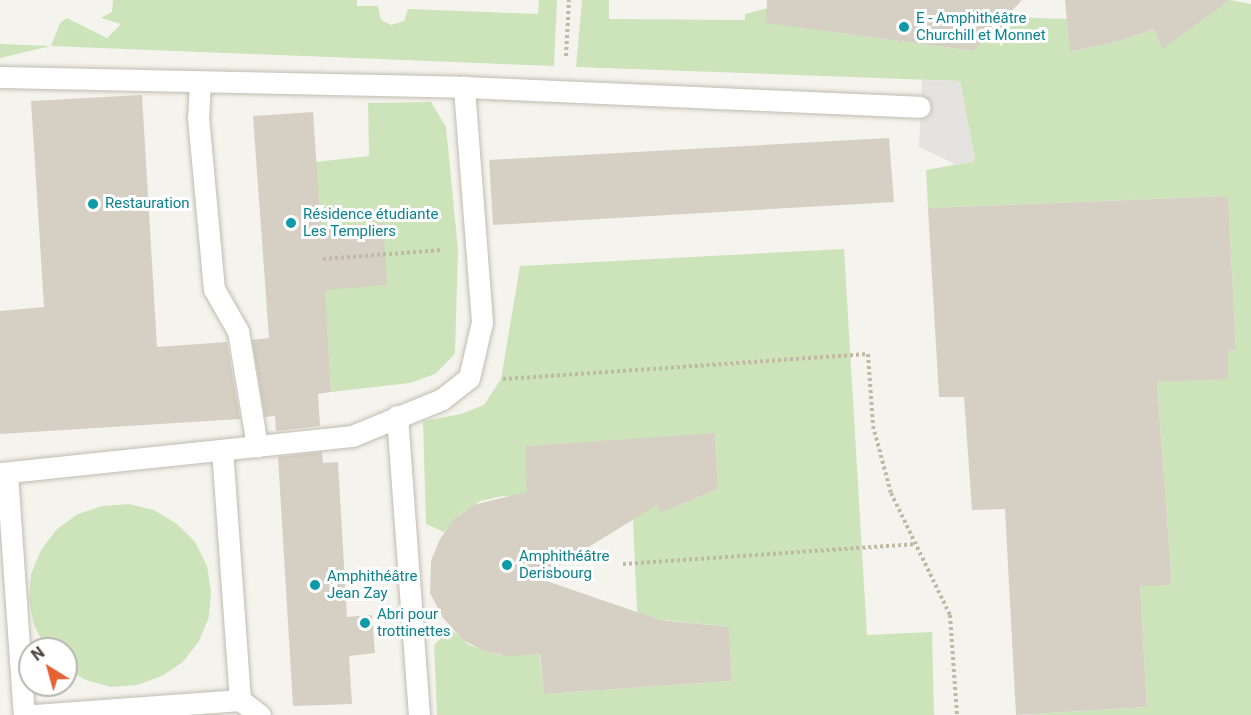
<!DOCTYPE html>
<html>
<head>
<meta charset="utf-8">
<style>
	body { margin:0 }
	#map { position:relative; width:1251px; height:715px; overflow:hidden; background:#f5f3ed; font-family:Roboto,sans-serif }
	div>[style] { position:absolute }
	.green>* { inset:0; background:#cde4ba }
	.parking>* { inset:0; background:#e4e3e0 }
	.building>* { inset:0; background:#d5d0c3 }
	.path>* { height:4px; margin-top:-2px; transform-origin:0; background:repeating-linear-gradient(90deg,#c0b9a3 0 3px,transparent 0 6px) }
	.roads { filter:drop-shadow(0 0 2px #c0bcb0) drop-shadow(0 0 2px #c0bcb0) }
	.lane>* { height:21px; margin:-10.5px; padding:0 10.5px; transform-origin:10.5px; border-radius:10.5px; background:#fff }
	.dots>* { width:16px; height:16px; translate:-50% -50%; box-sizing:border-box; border:3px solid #fff; border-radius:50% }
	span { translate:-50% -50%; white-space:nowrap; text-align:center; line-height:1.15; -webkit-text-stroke:6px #fff; paint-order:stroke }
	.culture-label { font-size:15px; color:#0d838f }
	.left { translate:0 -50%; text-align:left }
	.north { position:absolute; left:18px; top:637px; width:60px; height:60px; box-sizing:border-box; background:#fff; border:2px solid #b6b5b1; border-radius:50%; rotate:323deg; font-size:16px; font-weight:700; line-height:24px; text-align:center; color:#49453b }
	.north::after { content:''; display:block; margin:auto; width:21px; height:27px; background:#e46234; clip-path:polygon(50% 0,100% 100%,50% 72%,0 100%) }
</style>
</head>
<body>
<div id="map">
	<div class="green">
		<div style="clip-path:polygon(113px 0,357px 0,357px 6px,378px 6px,381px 20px,391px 25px,404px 21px,408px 9px,538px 14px,539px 0,557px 0,554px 66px,51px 46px,0 58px,0 44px,51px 46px,60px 23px,67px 18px,107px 38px,121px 24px,101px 18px,112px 12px)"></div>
		<div style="clip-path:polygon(582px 0,609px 0,609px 19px,745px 20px,745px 14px,768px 8px,812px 29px,974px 51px,1006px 17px,1067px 19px,1071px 52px,1120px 41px,1154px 29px,1161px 46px,1230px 0,1251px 4px,1251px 715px,1019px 715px,1147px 707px,1140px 586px,1172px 584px,1157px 382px,1228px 378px,1228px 351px,1236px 350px,1228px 196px,928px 208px,926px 170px,975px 161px,960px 81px,576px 67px)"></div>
		<div style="clip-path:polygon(431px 102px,446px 127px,458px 249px,455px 354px,435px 374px,410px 383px,331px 392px,316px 162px,369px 156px,368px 103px)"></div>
		<div style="clip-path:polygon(844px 249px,867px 635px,932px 632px,934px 715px,437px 715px,434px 645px,451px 629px,469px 645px,499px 655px,539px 650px,544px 694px,732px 681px,729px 627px,666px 620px,640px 631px,637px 612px,633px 520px,656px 502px,660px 513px,718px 489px,715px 434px,525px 446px,528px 498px,503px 496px,480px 501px,460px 514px,444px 532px,426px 524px,423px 421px,461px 414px,484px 405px,501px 379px,520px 266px)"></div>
		<div style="clip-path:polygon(129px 504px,154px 510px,177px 524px,195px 542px,207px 566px,211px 591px,209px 617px,199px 641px,183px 662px,162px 676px,137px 685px,111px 687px,86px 680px,66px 669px,66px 649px,46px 649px,34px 625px,29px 600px,31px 574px,41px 550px,57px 529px,78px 514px,103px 506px)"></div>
	</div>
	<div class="parking">
		<div style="clip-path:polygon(922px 80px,960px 81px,975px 161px,957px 165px,919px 147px)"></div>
	</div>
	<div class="building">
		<div style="clip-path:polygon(767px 0,1022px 0,974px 51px,766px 23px)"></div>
		<div style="clip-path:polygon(1065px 0,1230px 0,1162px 49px,1154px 29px,1120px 41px,1070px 52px)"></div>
		<div style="clip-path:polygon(142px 95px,157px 347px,227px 342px,240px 419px,0 434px,0 311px,44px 307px,31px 101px)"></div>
		<div style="clip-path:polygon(313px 112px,321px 228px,383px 223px,387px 285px,325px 290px,331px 392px,318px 394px,320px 426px,276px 431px,275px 416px,265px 417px,252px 340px,269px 338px,253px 116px)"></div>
		<div style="clip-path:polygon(889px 138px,894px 202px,493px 225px,489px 160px)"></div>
		<div style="clip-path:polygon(1228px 196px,1236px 350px,1228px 351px,1228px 379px,1157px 382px,1172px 585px,1140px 586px,1147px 707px,1016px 715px,1005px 509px,972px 510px,964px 397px,939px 397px,928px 208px)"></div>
		<div style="clip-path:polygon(715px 433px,718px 489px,660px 513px,657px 505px,538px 578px,660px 620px,729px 627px,732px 681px,544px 694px,540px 654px,507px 656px,484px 651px,463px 640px,443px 618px,430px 593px,431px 561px,440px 539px,454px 519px,473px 505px,527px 492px,525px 446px)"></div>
		<div style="clip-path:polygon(322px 452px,323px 463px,338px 462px,347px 617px,372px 615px,375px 653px,349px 656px,352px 704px,293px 706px,278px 457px)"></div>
	</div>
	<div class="path">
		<div style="left:566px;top:56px;width:56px;rotate:-86.9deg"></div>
		<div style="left:323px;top:259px;width:120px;rotate:-4.3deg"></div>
		<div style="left:503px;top:379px;width:366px;rotate:-3.9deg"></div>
		<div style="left:868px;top:354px;width:72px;rotate:86deg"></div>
		<div style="left:873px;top:426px;width:69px;rotate:75deg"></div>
		<div style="left:891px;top:493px;width:136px;rotate:64.2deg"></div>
		<div style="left:950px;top:615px;width:100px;rotate:86deg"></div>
		<div style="left:623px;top:564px;width:291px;rotate:-3.9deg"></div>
	</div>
	<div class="roads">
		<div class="lane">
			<div style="left:0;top:77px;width:464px;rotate:1.2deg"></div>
			<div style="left:464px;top:87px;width:456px;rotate:2.5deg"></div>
			<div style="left:200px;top:83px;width:34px;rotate:93deg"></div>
			<div style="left:198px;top:117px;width:173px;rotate:84.7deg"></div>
			<div style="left:214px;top:289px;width:48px;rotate:60.3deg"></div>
			<div style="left:238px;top:331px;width:117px;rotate:80.6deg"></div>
			<div style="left:397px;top:416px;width:300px;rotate:85.8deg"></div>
			<div style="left:0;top:473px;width:354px;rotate:-6deg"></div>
			<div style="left:352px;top:436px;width:97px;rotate:-22.3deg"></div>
			<div style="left:442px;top:399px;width:34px;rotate:-38deg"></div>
			<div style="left:469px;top:378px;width:57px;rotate:-76.9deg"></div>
			<div style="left:482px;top:322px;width:236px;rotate:-94.4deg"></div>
			<div style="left:7px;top:474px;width:242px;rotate:86deg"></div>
			<div style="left:240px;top:700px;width:25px;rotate:37deg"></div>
			<div style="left:35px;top:715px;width:206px;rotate:-4.2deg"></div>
			<div style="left:240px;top:700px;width:250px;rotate:-94.1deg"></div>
		</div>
	</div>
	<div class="dots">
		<div style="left:904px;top:27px;background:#0f9aa8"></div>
		<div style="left:93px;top:204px;background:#0f9aa8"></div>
		<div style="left:291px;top:223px;background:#0f9aa8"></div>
		<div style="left:507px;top:565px;background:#0f9aa8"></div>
		<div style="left:315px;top:585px;background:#0f9aa8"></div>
		<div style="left:365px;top:623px;background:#0f9aa8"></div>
	</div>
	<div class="culture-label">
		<span class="left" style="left:916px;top:27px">E - Amphithéâtre<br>Churchill et Monnet</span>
		<span class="left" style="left:105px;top:204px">Restauration</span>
		<span class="left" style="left:303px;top:223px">Résidence étudiante<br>Les Templiers</span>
		<span class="left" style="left:519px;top:565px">Amphithéâtre<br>Derisbourg</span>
		<span class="left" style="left:327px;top:585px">Amphithéâtre<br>Jean Zay</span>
		<span class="left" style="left:377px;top:623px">Abri pour<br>trottinettes</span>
	</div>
	<div class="north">N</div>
</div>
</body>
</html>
